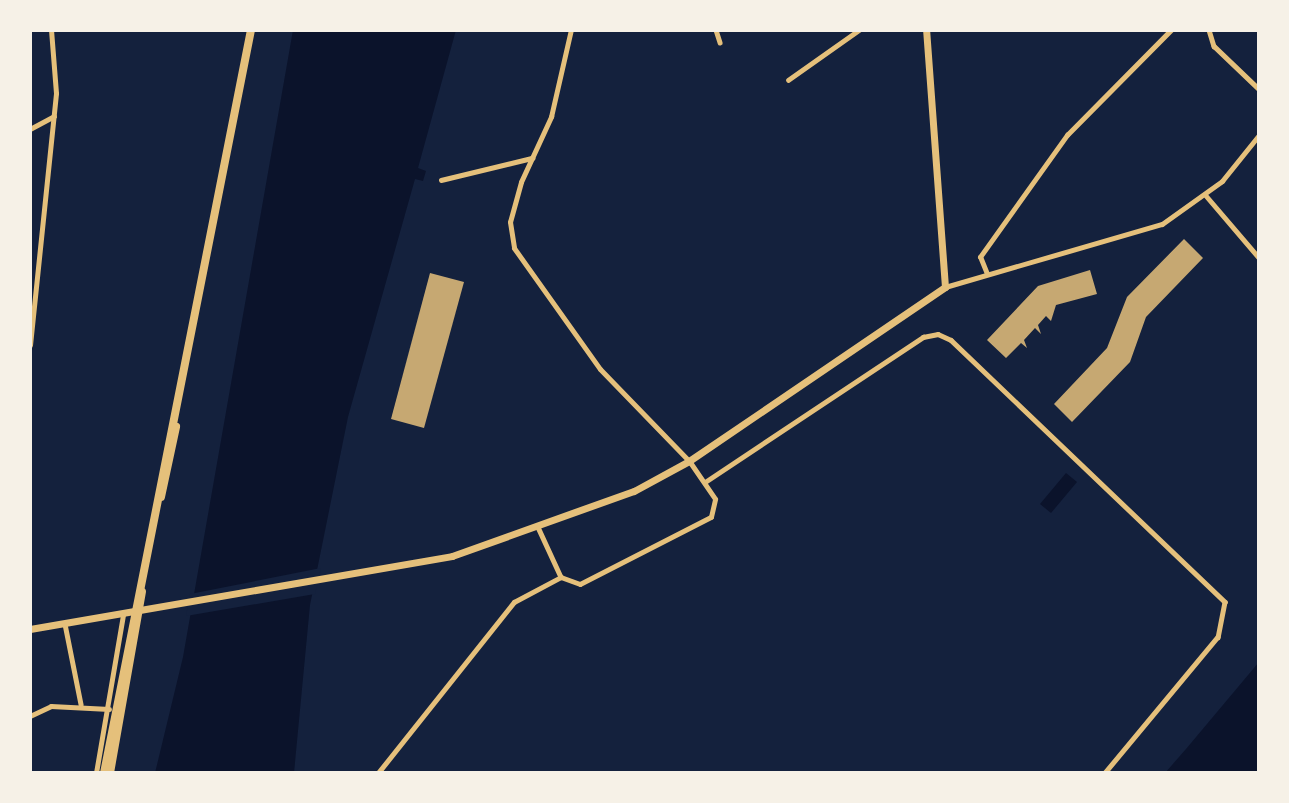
<!DOCTYPE html>
<html>
<head>
<meta charset="utf-8">
<style>
	body { margin:0 }
	#map { position:relative; width:1289px; height:803px; overflow:hidden; background:#14213d; font-family:"Roboto Condensed",sans-serif }
	div>[style] { position:absolute }
	.water>* { inset:0; background:#0b132b }
	.pier>* { inset:0; background:#14213d }
	.building>* { inset:0; background:#c6a872 }
	.minor>* { height:4.5px; margin:-2.25px; padding:0 2.25px; transform-origin:2.25px; border-radius:2.25px; background:#e5c07b }
	.tertiary>* { height:5px; margin:-2.5px; padding:0 2.5px; transform-origin:2.5px; border-radius:2.5px; background:#e5c07b }
	.primary>* { height:7px; margin:-3.5px; padding:0 3.5px; transform-origin:3.5px; border-radius:3.5px; background:#e5c07b }
	.motorway>* { height:8px; margin:-4px; padding:0 4px; transform-origin:4px; border-radius:4px; background:#e5c07b }
	span { translate:-50% -50%; white-space:nowrap; text-align:center; line-height:1.15; -webkit-text-stroke:5px #f6f1e7; paint-order:stroke }
	.frame { position:absolute; inset:0; border:32px solid #f6f1e7; pointer-events:none }
</style>
</head>
<body>
<div id="map">
	<div class="water">
		<div style="clip-path:polygon(293px 30px,456px 30px,418px 168px,426px 171px,423px 181px,415px 179px,348px 417px,310px 605px,294px 773px,155px 773px,183px 657px)"></div>
		<div style="clip-path:polygon(1066px 473px,1077px 482px,1051px 513px,1040px 504px)"></div>
		<div style="clip-path:polygon(1259px 662px,1259px 773px,1165px 773px,1186px 749px)"></div>
	</div>
	<div class="pier">
		<div style="clip-path:polygon(321px 568px,315px 594px,186px 616px,190px 594px)"></div>
	</div>
	<div class="building">
		<div style="clip-path:polygon(1184px 239px,1203px 258px,1146px 317px,1130px 362px,1072px 422px,1054px 404px,1107px 348px,1127px 297px)"></div>
		<div style="clip-path:polygon(1090px 270px,1097px 294px,1056px 305px,1051px 321px,1046px 316px,1038px 325px,1041px 334px,1035px 328px,1024px 340px,1027px 348px,1021px 343px,1006px 358px,987px 340px,1038px 286px)"></div>
		<div style="clip-path:polygon(430px 273px,464px 282px,424px 428px,391px 419px)"></div>
	</div>
	<div class="minor">
		<div style="left:716px;top:30px;width:13px;rotate:72deg"></div>
		<div style="left:1209px;top:30px;width:17px;rotate:73deg"></div>
		<div style="left:1214px;top:46px;width:62px;rotate:43.7deg"></div>
		<div style="left:788px;top:80px;width:87px;rotate:-35.2deg"></div>
		<div style="left:30px;top:129px;width:27px;rotate:-28deg"></div>
		<div style="left:441px;top:180px;width:94px;rotate:-13.6deg"></div>
		<div style="left:521px;top:182px;width:72px;rotate:-65.2deg"></div>
		<div style="left:551px;top:117px;width:89px;rotate:-77.1deg"></div>
		<div style="left:987px;top:274px;width:18px;rotate:-112deg"></div>
		<div style="left:980px;top:257px;width:150px;rotate:-54.5deg"></div>
		<div style="left:1067px;top:135px;width:148px;rotate:-45.3deg"></div>
		<div style="left:705px;top:482px;width:262px;rotate:-33.6deg"></div>
		<div style="left:923px;top:337px;width:15px;rotate:-11deg"></div>
		<div style="left:938px;top:334px;width:14px;rotate:25deg"></div>
		<div style="left:951px;top:340px;width:379px;rotate:43.7deg"></div>
		<div style="left:1225px;top:602px;width:36px;rotate:101deg"></div>
		<div style="left:1218px;top:637px;width:177px;rotate:129.7deg"></div>
		<div style="left:538px;top:527px;width:55px;rotate:65.3deg"></div>
		<div style="left:561px;top:577px;width:20px;rotate:20deg"></div>
		<div style="left:580px;top:584px;width:147px;rotate:-27.1deg"></div>
		<div style="left:711px;top:517px;width:18px;rotate:-77deg"></div>
		<div style="left:715px;top:499px;width:46px;rotate:-124.4deg"></div>
		<div style="left:65px;top:624px;width:82px;rotate:78.7deg"></div>
		<div style="left:30px;top:716px;width:23px;rotate:-25deg"></div>
		<div style="left:51px;top:706px;width:58px;rotate:3deg"></div>
		<div style="left:96px;top:773px;width:160px;rotate:-80.3deg"></div>
		<div style="left:378px;top:773px;width:218px;rotate:-51.5deg"></div>
		<div style="left:514px;top:602px;width:53px;rotate:-28deg"></div>
	</div>
	<div class="tertiary">
		<div style="left:521px;top:182px;width:41px;rotate:105.4deg"></div>
		<div style="left:510px;top:222px;width:26px;rotate:81deg"></div>
		<div style="left:514px;top:248px;width:148px;rotate:54.6deg"></div>
		<div style="left:600px;top:369px;width:128px;rotate:45.9deg"></div>
		<div style="left:1206px;top:196px;width:82px;rotate:49.5deg"></div>
		<div style="left:945px;top:287px;width:226px;rotate:-16.2deg"></div>
		<div style="left:1162px;top:224px;width:74px;rotate:-35.6deg"></div>
		<div style="left:1222px;top:181px;width:59px;rotate:-51.2deg"></div>
		<div style="left:30px;top:345px;width:253px;rotate:-84.1deg"></div>
		<div style="left:56px;top:93px;width:63px;rotate:-94.5deg"></div>
	</div>
	<div class="primary">
		<div style="left:30px;top:629px;width:428px;rotate:-9.8deg"></div>
		<div style="left:452px;top:556px;width:193px;rotate:-19.7deg"></div>
		<div style="left:634px;top:491px;width:63px;rotate:-28.6deg"></div>
		<div style="left:689px;top:461px;width:310px;rotate:-34.2deg"></div>
		<div style="left:945px;top:287px;width:258px;rotate:-94.2deg"></div>
	</div>
	<div class="motorway">
		<div style="left:161px;top:497px;width:72px;rotate:-77.9deg"></div>
		<div style="left:104px;top:773px;width:757px;rotate:-78.81deg"></div>
		<div style="left:110px;top:773px;width:184px;rotate:-80deg"></div>
	</div>
	<div class="frame"></div>
</div>
</body>
</html>
